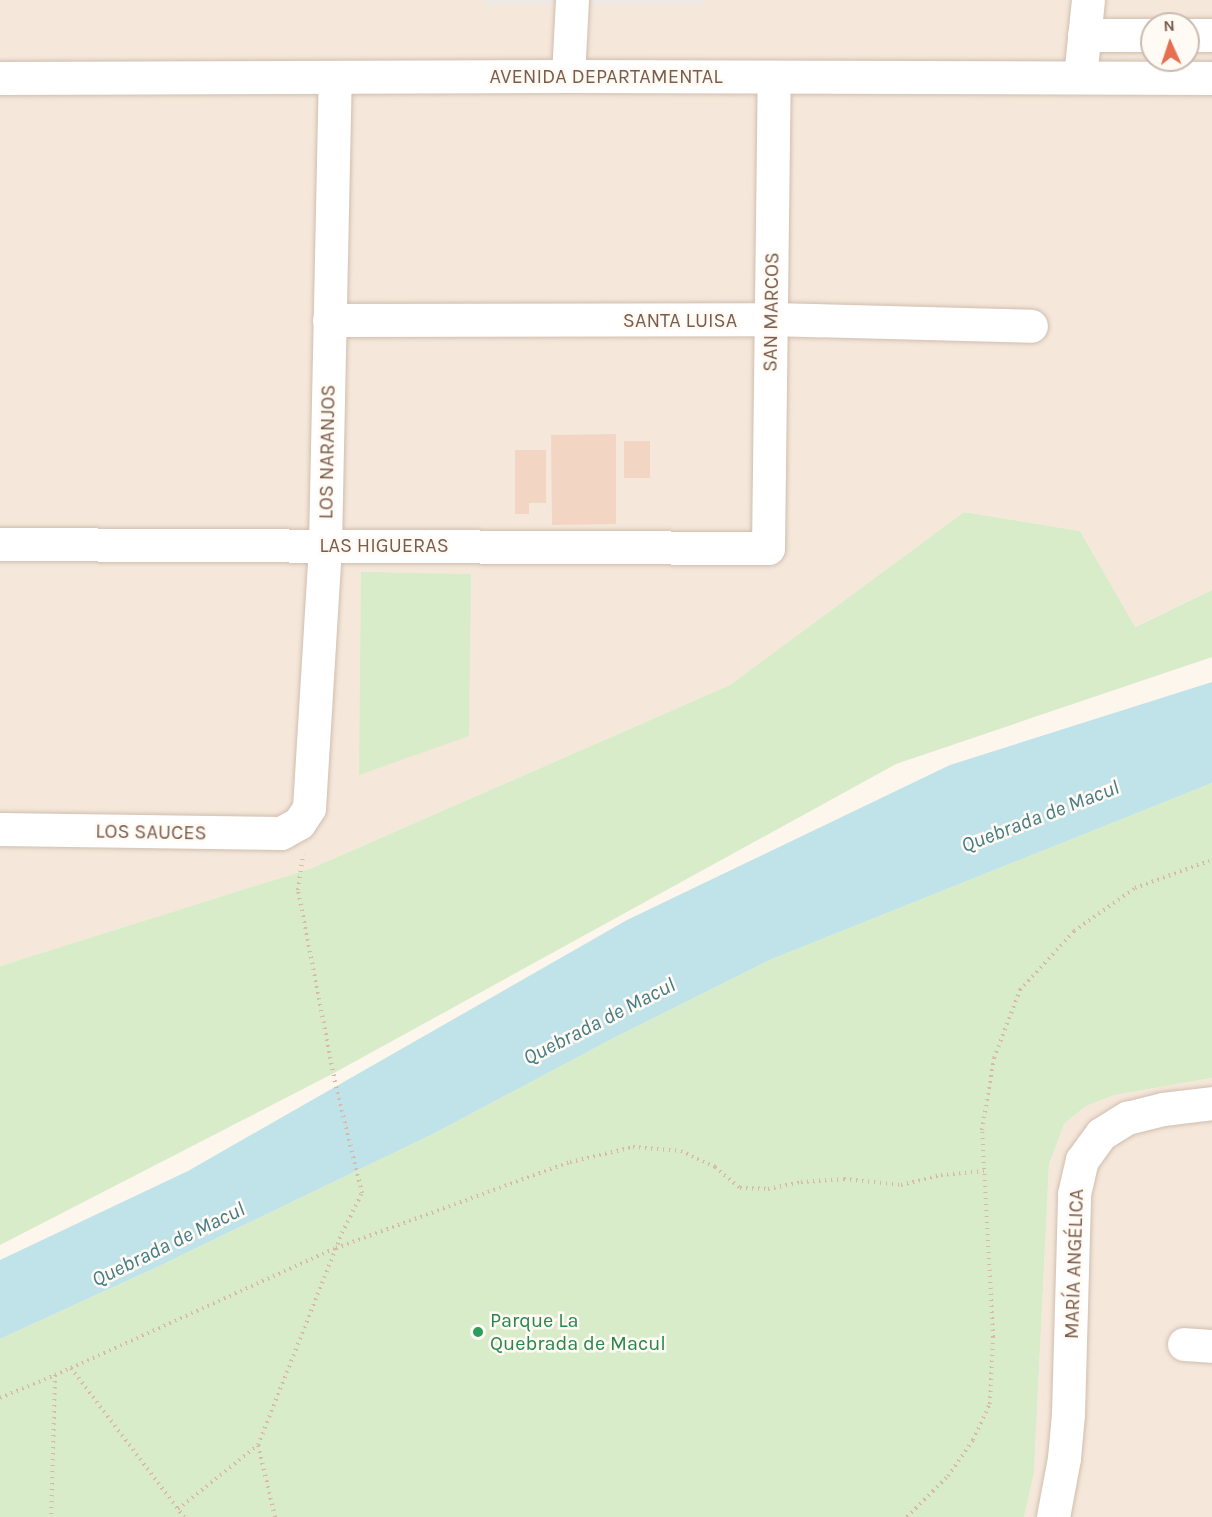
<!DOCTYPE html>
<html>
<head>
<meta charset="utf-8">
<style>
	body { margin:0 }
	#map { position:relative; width:1212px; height:1517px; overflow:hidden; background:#fdf6ec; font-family:Karla,sans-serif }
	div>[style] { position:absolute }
	.residential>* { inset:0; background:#f5e8da }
	.industrial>* { inset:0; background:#efe9e4 }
	.green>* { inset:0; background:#d8ecc9 }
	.water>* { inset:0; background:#bfe3e8 }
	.building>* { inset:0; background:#f3d5c3 }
	.path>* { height:4px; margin-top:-2px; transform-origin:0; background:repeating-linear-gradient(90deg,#d9b8a5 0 1.5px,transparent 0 6px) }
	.roads { filter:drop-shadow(0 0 2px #d1beb0) drop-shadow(0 0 2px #d1beb0) }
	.minor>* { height:33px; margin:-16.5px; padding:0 16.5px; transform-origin:16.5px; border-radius:16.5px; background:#fff }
	.dots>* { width:16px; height:16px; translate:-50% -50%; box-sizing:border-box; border:3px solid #fffaf3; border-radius:50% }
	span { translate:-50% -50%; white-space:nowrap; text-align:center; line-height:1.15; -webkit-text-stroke:5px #fffaf3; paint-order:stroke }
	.street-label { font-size:20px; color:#7a5c4d }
	.leisure-label { font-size:20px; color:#27864d }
	.left { translate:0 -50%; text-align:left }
	.water-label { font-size:21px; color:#437c86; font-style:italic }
	.north { position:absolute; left:1140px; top:12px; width:60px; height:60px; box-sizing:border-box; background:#fffaf3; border:2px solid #cabbb1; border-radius:50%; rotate:357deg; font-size:16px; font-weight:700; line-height:24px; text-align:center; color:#7a5c4d }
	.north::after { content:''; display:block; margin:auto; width:21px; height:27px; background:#e76f51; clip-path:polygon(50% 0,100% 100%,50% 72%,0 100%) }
</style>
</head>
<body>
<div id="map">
	<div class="residential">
		<div style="clip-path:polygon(evenodd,0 0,1212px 0,1212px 590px,1134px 627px,1080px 531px,964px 512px,730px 685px,312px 868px,0 966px,0 0,1152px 24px,1188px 24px,1188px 60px,1152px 60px,1152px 24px)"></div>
		<div style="clip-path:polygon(1212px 1078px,1212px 1517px,1024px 1517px,1034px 1473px,1049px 1165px,1064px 1124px,1086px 1106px,1115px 1095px)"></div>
	</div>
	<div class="industrial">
		<div style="clip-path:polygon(484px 0,704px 0,704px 6px,483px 5px)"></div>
	</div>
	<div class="green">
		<div style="clip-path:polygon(964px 512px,1080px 531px,1135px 627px,1212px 590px,1212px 657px,896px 764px,334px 1073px,0 1245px,0 966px,312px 868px,730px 685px)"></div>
		<div style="clip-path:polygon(361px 572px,471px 574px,469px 736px,359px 775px)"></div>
		<div style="clip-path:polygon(1212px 783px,1212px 1078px,1115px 1095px,1086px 1106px,1064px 1124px,1049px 1165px,1034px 1473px,1024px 1517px,0 1517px,0 1339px,157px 1267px,435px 1133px,608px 1041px,772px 959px)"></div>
	</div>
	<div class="water">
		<div style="clip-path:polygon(1212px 682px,1212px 783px,772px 959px,608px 1041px,435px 1133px,157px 1267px,0 1339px,0 1260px,188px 1171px,627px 920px,950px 765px)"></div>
	</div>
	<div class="building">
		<div style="clip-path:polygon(616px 434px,616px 524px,552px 525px,551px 435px)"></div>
		<div style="clip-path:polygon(624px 441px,650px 441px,650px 478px,624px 478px)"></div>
		<div style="clip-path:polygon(515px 450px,546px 450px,546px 503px,529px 503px,529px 514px,515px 514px)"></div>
	</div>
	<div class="path">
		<div style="left:71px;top:1368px;width:291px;rotate:-24.4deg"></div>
		<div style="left:336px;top:1248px;width:249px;rotate:-20.2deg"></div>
		<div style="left:570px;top:1162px;width:65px;rotate:-13.4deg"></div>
		<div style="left:633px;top:1147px;width:48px;rotate:4.8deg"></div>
		<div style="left:681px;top:1151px;width:38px;rotate:25deg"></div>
		<div style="left:715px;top:1167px;width:33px;rotate:40deg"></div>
		<div style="left:740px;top:1188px;width:28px;rotate:2deg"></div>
		<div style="left:768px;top:1189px;width:34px;rotate:-12deg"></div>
		<div style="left:801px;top:1182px;width:43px;rotate:-4deg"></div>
		<div style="left:844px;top:1179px;width:57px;rotate:6deg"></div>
		<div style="left:901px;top:1185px;width:41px;rotate:-14deg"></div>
		<div style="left:941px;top:1175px;width:43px;rotate:-5.3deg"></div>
		<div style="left:55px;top:1375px;width:17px;rotate:-24deg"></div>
		<div style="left:71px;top:1368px;width:187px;rotate:52.8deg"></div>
		<div style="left:0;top:1398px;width:60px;rotate:-22.7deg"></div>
		<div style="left:55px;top:1375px;width:142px;rotate:91.6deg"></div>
		<div style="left:178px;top:1509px;width:102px;rotate:-38.7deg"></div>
		<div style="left:275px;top:1517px;width:74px;rotate:-103.3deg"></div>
		<div style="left:258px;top:1445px;width:228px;rotate:-68.4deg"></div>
		<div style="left:342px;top:1233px;width:45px;rotate:-63.4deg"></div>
		<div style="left:362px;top:1193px;width:114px;rotate:-103.7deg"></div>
		<div style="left:335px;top:1082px;width:196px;rotate:-100.9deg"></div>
		<div style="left:298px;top:890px;width:36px;rotate:-82deg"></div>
		<div style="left:907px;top:1517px;width:58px;rotate:-45deg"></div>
		<div style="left:948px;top:1476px;width:44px;rotate:-55.2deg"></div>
		<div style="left:973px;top:1440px;width:40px;rotate:-65deg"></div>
		<div style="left:990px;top:1404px;width:67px;rotate:-87.4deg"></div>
		<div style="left:993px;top:1337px;width:207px;rotate:-93deg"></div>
		<div style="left:982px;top:1130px;width:73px;rotate:-80.5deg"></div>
		<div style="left:994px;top:1058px;width:73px;rotate:-69.1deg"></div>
		<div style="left:1020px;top:990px;width:80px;rotate:-47.5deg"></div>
		<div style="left:1074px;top:931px;width:75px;rotate:-35.2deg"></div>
		<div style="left:1135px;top:888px;width:79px;rotate:-20deg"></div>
	</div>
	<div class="roads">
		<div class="minor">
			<div style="left:1084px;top:35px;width:68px"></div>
			<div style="left:1188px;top:35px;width:24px"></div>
			<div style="left:568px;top:76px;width:76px;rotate:-87deg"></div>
			<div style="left:1080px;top:77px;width:77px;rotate:-84.1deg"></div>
			<div style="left:0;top:78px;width:568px;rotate:-0.2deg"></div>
			<div style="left:568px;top:76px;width:644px;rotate:0.18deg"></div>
			<div style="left:329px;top:320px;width:442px;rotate:-0.1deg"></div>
			<div style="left:771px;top:319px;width:260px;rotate:1.5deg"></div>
			<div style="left:0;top:544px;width:768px;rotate:0.3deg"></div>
			<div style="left:768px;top:548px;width:471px;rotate:-89.3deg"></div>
			<div style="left:0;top:829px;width:281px;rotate:0.8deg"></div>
			<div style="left:281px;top:833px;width:21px;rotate:-29deg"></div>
			<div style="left:299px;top:823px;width:18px;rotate:-56deg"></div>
			<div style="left:309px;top:808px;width:264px;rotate:-86.5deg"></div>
			<div style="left:325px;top:544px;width:467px;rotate:-88.8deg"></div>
			<div style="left:1184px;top:1344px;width:28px;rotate:4deg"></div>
			<div style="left:1053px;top:1517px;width:60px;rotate:-79.4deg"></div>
			<div style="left:1064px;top:1458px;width:44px;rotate:-84.8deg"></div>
			<div style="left:1068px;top:1414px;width:220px;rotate:-88.4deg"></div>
			<div style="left:1074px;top:1194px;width:35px;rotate:-77deg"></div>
			<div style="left:1082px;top:1160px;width:32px;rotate:-54deg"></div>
			<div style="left:1101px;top:1134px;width:31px;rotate:-32deg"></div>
			<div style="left:1127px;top:1118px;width:37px;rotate:-14deg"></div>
			<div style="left:1163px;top:1109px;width:49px;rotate:-7deg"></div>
		</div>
	</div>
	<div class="dots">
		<div style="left:478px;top:1332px;background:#2e9e5b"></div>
	</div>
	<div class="street-label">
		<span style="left:606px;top:76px">AVENIDA DEPARTAMENTAL</span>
		<span style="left:771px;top:312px;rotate:-89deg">SAN MARCOS</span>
		<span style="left:680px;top:320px">SANTA LUISA</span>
		<span style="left:327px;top:452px;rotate:-89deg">LOS NARANJOS</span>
		<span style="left:384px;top:545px">LAS HIGUERAS</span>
		<span style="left:151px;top:832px;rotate:1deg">LOS SAUCES</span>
		<span style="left:1074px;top:1264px;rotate:-88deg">MARÍA ANGÉLICA</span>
	</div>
	<div class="leisure-label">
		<span class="left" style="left:490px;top:1332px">Parque La<br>Quebrada de Macul</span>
	</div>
	<div class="water-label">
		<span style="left:1040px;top:816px;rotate:-21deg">Quebrada de Macul</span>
		<span style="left:599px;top:1021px;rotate:-27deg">Quebrada de Macul</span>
		<span style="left:168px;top:1244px;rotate:-26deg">Quebrada de Macul</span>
	</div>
	<div class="north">N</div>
</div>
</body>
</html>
